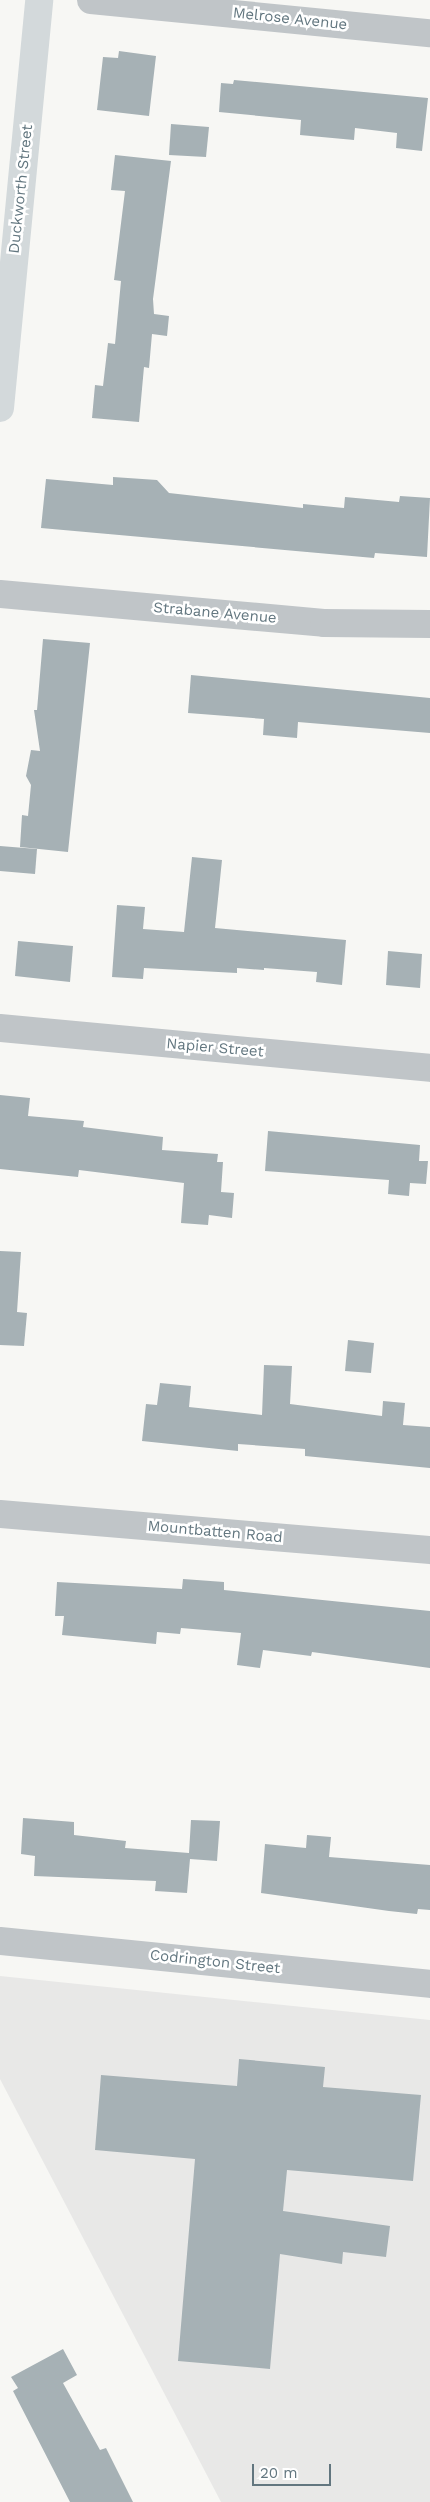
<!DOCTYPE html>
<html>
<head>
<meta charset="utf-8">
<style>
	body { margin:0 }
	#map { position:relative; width:430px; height:2502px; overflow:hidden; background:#f7f7f4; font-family:"Work Sans",sans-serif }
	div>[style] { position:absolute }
	.built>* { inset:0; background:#e8e8e7 }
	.building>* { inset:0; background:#a6b1b5 }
	.minor>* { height:28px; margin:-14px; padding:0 14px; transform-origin:14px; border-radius:14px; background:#c0c5c8 }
	.major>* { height:28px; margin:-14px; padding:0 14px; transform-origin:14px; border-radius:14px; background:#d3d9db }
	span { translate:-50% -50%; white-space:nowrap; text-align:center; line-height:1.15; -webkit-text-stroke:5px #fff; paint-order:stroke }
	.street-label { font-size:15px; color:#62767f }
	.scale { position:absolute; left:252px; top:2464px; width:79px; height:22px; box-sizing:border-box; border:2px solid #62767f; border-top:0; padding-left:6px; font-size:15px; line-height:18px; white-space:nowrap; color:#62767f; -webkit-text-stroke:4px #fff; paint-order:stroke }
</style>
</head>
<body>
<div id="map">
	<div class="built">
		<div style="clip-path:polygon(0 1976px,430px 2020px,430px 2502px,221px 2502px,0 2079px)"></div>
	</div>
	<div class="building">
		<div style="clip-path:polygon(119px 51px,156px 56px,149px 116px,97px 110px,103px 57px,118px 58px)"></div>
		<div style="clip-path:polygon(234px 80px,428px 98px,422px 151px,396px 148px,397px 133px,355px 128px,354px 140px,300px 135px,301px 120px,219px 112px,221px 83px,233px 84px)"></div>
		<div style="clip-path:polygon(171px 124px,209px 127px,206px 157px,169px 155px)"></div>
		<div style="clip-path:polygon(115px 155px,171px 161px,153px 299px,154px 314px,169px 316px,167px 336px,152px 334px,149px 368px,144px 367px,139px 422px,92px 418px,95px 385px,103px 386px,108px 343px,115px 344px,121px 281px,114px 280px,125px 191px,111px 190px)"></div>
		<div style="clip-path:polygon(113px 477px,157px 480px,169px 493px,303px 508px,303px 504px,344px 508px,345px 497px,399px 502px,400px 496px,430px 498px,427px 557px,375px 553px,374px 558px,41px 528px,46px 479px,113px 485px)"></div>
		<div style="clip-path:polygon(43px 639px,90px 643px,68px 852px,20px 847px,22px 815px,28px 816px,31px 785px,26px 776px,31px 750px,40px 751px,34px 710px,37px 710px)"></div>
		<div style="clip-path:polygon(191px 675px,430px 698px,430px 733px,298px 722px,297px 738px,263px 735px,264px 719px,188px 713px)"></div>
		<div style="clip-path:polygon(0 846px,37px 849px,35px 874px,0 871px)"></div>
		<div style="clip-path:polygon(192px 857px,222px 860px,215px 928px,346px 940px,342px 985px,316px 982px,317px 972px,264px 968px,264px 970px,237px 968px,237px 973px,144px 968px,143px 979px,112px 977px,117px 905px,145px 907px,143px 929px,184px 932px)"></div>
		<div style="clip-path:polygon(18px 941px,73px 946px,70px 982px,15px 976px)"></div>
		<div style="clip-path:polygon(388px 951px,422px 954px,420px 988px,386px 985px)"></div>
		<div style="clip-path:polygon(0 1095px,30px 1098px,28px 1116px,84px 1121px,83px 1127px,163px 1137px,162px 1150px,218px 1154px,217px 1162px,223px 1162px,221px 1192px,234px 1193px,232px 1218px,209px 1215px,208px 1225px,181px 1223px,184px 1183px,79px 1170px,78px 1177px,0 1169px)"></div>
		<div style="clip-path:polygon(268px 1131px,420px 1145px,419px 1161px,428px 1161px,426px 1184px,410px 1183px,409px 1196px,388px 1194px,389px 1180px,265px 1171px)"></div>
		<div style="clip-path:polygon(0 1251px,21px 1252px,17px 1312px,27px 1313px,24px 1346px,0 1345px)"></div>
		<div style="clip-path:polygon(348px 1340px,374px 1343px,371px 1373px,345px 1371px)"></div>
		<div style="clip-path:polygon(264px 1365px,292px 1366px,290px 1404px,382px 1416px,383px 1401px,405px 1403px,403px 1425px,430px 1427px,430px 1468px,305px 1456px,305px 1449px,238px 1444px,238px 1451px,142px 1441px,146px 1404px,157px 1405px,160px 1383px,191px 1386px,189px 1407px,262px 1415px)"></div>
		<div style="clip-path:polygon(183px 1579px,224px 1582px,224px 1590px,430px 1611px,430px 1668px,312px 1652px,311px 1656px,263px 1650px,260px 1668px,237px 1665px,241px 1633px,181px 1628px,180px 1634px,157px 1632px,156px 1644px,62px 1635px,64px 1616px,55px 1616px,57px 1582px,182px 1589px)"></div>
		<div style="clip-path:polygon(23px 1818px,74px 1822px,74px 1835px,126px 1841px,125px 1848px,189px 1853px,191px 1820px,220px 1821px,217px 1861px,190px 1859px,187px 1893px,155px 1891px,156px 1881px,34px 1876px,35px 1856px,21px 1854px)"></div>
		<div style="clip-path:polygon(307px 1835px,331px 1837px,329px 1857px,430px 1865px,430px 1910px,418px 1909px,417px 1914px,389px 1911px,261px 1893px,265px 1844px,306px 1848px)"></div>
		<div style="clip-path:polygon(239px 2059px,325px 2067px,323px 2087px,421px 2095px,413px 2181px,287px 2170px,283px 2211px,390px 2226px,386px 2257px,343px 2252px,342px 2264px,280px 2254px,270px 2369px,178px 2361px,195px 2159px,95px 2150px,101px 2075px,237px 2086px)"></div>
		<div style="clip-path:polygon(63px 2349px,77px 2375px,63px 2383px,100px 2450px,106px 2448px,133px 2502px,70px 2502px,13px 2391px,18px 2388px,11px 2377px)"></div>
	</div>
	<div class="minor">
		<div style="left:91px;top:0;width:341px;rotate:5.6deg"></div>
		<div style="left:0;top:594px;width:325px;rotate:5.1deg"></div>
		<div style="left:324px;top:623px;width:106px;rotate:0.5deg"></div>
		<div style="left:0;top:1028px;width:432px;rotate:5.3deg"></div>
		<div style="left:0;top:1514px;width:432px;rotate:4.8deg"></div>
		<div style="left:0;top:1941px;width:432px;rotate:5.7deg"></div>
	</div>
	<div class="major">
		<div style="left:0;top:408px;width:410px;rotate:-84.5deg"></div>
	</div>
	<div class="street-label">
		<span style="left:290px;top:19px;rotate:6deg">Melrose Avenue</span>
		<span style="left:21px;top:189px;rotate:-84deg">Duckworth Street</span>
		<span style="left:215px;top:613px;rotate:5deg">Strabane Avenue</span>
		<span style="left:215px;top:1048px;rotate:5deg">Napier Street</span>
		<span style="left:215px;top:1532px;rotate:5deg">Mountbatten Road</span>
		<span style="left:215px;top:1962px;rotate:6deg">Codrington Street</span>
	</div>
	<div class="scale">20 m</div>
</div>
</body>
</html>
